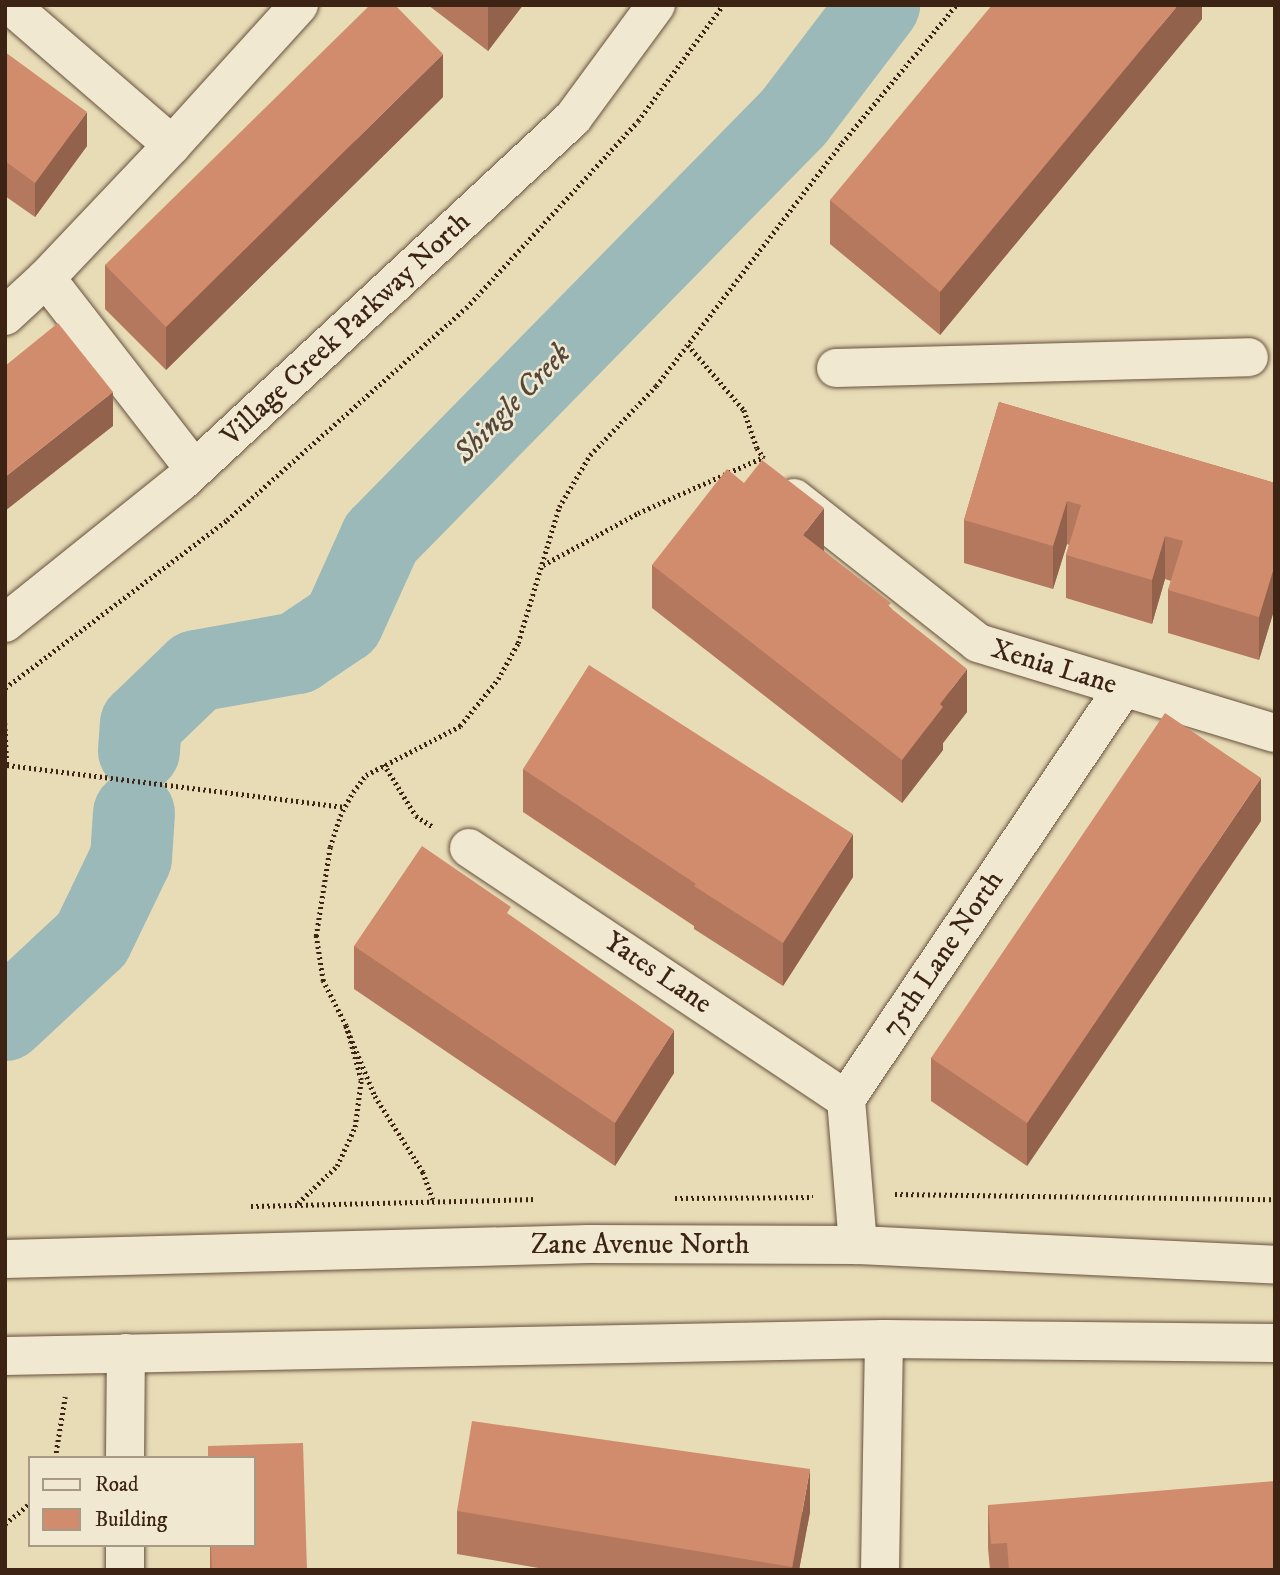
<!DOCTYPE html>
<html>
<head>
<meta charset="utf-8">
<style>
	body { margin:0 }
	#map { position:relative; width:1280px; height:1575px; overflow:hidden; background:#e8dcb7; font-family:"IM FELL DW Pica",serif }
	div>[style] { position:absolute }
	.river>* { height:82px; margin:-41px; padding:0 41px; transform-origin:41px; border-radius:41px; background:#9bb9b9 }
	.path>* { height:4.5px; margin-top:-2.25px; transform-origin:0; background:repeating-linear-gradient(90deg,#3c2314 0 2px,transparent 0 5.5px) }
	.roads { filter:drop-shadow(0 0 2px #67513d) drop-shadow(0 0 2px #67513d) }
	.minor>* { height:38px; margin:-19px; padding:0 19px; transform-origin:19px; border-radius:19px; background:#f0e8d0 }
	.wall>* { inset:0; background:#b3785d }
	.shaded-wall>* { inset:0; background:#92624c }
	.building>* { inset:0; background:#d08c6c }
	span { translate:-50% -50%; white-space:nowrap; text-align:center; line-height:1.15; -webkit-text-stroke:5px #f0e8d0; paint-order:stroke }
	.street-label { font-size:28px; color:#3c2314 }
	.water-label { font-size:30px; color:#54483d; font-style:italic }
	.frame { position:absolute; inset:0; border:7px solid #3c2314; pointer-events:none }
	.legend { position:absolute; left:28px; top:1456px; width:228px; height:91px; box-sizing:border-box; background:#f0e8d0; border:2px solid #a89985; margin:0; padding:9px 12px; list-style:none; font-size:21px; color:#3c2314 }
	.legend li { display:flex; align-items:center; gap:14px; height:35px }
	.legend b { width:35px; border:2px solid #a89985 }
</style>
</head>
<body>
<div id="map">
	<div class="river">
		<div style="left:139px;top:751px;width:27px;rotate:-86deg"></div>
		<div style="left:141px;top:724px;width:76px;rotate:-43.9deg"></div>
		<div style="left:196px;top:671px;width:103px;rotate:-10.1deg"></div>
		<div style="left:297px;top:653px;width:55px;rotate:-34deg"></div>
		<div style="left:343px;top:622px;width:92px;rotate:-65.7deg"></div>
		<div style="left:381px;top:538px;width:590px;rotate:-45.55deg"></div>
		<div style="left:794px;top:117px;width:141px;rotate:-52.8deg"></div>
		<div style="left:5px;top:1020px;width:119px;rotate:-43deg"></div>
		<div style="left:92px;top:939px;width:90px;rotate:-64.3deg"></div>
		<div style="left:131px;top:858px;width:45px;rotate:-86.2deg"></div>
	</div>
	<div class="path">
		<div style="left:688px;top:345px;width:86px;rotate:49.3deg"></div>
		<div style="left:744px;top:410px;width:40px;rotate:71.1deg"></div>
		<div style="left:757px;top:448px;width:12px;rotate:55deg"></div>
		<div style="left:543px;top:565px;width:108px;rotate:-28.7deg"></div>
		<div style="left:638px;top:513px;width:138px;rotate:-24deg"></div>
		<div style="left:5px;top:688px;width:278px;rotate:-37.1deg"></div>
		<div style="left:227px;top:520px;width:319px;rotate:-41.6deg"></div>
		<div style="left:466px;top:308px;width:254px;rotate:-47.4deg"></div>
		<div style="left:638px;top:121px;width:144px;rotate:-53.8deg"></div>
		<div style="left:5px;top:723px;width:42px;rotate:87.3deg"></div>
		<div style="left:7px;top:765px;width:340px;rotate:7.1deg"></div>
		<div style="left:384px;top:764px;width:61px;rotate:58.4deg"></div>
		<div style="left:416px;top:816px;width:19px;rotate:32deg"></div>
		<div style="left:346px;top:1026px;width:51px;rotate:-117.1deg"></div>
		<div style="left:323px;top:981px;width:46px;rotate:-98.8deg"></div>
		<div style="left:316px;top:936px;width:90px;rotate:-81.1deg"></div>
		<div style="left:330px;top:847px;width:33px;rotate:-72deg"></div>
		<div style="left:340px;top:816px;width:27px;rotate:-62deg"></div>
		<div style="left:353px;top:792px;width:21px;rotate:-53deg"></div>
		<div style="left:366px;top:775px;width:106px;rotate:-27.5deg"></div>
		<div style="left:460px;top:726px;width:60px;rotate:-51deg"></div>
		<div style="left:498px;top:679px;width:41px;rotate:-60.9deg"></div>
		<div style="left:518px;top:643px;width:142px;rotate:-73.2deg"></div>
		<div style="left:559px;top:507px;width:61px;rotate:-59.2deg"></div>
		<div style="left:590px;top:455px;width:95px;rotate:-46.3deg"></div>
		<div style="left:656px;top:386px;width:306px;rotate:-52.6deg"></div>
		<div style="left:842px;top:143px;width:179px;rotate:-50.4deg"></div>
		<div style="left:895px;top:1194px;width:380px;rotate:0.8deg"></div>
		<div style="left:675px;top:1198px;width:138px;rotate:-0.4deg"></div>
		<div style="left:298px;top:1203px;width:54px;rotate:-43.5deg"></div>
		<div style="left:337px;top:1166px;width:43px;rotate:-65.2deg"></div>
		<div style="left:355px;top:1127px;width:47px;rotate:-82.7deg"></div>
		<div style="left:361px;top:1080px;width:56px;rotate:-105.5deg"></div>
		<div style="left:346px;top:1026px;width:76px;rotate:67.5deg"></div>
		<div style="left:375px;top:1096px;width:90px;rotate:57.7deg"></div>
		<div style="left:423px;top:1172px;width:29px;rotate:70deg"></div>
		<div style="left:251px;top:1206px;width:285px;rotate:-1.4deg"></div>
		<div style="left:55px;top:1458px;width:62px;rotate:-80.7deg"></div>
		<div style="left:5px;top:1524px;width:33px;rotate:-40deg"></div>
	</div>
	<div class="roads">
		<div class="minor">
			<div style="left:10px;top:5px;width:214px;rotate:40.8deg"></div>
			<div style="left:46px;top:278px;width:242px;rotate:52.2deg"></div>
			<div style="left:5px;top:316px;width:56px;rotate:-42.8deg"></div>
			<div style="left:46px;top:278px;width:183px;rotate:-46.5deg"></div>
			<div style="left:172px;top:145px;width:189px;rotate:-47.8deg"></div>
			<div style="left:836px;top:368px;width:413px;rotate:-1.5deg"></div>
			<div style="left:794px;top:498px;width:234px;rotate:38.2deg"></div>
			<div style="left:978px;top:643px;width:310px;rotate:16.9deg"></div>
			<div style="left:5px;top:623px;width:224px;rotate:-38.7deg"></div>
			<div style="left:180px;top:483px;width:536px;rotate:-42.88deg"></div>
			<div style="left:573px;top:118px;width:140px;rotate:-53.7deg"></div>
			<div style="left:469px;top:848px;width:453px;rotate:33.7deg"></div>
			<div style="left:858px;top:1245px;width:146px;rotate:-94.7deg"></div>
			<div style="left:846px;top:1099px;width:496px;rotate:-56deg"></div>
			<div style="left:5px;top:1259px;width:584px;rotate:-1.47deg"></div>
			<div style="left:589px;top:1244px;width:269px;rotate:0.2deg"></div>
			<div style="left:858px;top:1245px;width:417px;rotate:2.7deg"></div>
			<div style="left:5px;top:1356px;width:879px;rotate:-1.11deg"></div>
			<div style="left:884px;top:1339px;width:391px;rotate:0.6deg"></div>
			<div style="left:125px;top:1458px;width:105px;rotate:-89.5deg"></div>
			<div style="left:125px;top:1545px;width:25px;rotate:90deg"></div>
			<div style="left:880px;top:1570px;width:231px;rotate:-89deg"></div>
		</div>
	</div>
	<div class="wall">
		<div style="clip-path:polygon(428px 5px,523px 5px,488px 51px)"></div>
		<div style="clip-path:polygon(1202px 5px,1202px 19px,940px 335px,830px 244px,830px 200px)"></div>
		<div style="clip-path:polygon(5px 52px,87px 146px,35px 217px,5px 196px)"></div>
		<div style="clip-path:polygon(443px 97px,166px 370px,105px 309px,105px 265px)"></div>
		<div style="clip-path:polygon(999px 402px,1275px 483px,1275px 607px,1259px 660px,1168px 633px,1168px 590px,1171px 581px,1165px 579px,1152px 624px,1066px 598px,1066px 555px,1069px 545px,1067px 544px,1053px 589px,964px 563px,964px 520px)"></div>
		<div style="clip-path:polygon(824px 551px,891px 608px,967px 712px,943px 743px,943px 750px,902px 803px,652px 608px,652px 565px)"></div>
		<div style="clip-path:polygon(523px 769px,853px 877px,783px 986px,694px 929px,694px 926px,523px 812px)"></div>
		<div style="clip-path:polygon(1261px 821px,1027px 1166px,931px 1101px,931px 1058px)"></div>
		<div style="clip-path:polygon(511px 916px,674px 1073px,615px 1166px,354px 989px,354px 946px)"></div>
		<div style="clip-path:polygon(988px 1505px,1275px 1570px,990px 1570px,988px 1548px)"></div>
		<div style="clip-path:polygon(457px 1511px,810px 1512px,799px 1570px,550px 1570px,457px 1554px)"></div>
		<div style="clip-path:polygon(210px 1545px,254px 1545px,307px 1570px,210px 1570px)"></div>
	</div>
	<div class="shaded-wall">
		<div style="clip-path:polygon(490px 5px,523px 5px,488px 51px,488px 8px)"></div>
		<div style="clip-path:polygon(1178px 5px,1202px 5px,1202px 19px,940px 335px,940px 292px)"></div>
		<div style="clip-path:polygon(443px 54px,443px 97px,166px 370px,166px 327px)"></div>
		<div style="clip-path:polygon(87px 112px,87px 146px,35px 217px,35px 183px)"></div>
		<div style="clip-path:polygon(113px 392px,113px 426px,5px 511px,5px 477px)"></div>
		<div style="clip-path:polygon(1067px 501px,1067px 544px,1053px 589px,1053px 546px)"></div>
		<div style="clip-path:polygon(824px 508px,824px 551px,803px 578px,803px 535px)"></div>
		<div style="clip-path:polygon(1165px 536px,1165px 579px,1152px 624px,1152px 580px)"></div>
		<div style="clip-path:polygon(1275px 564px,1275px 607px,1259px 660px,1259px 617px)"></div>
		<div style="clip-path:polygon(967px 669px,967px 712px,943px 743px,943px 750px,902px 803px,902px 760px,940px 704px)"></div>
		<div style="clip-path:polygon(1261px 778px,1261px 821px,1027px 1166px,1027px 1123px)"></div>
		<div style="clip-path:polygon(853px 834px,853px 877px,783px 986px,783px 943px)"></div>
		<div style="clip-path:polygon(674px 1030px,674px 1073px,615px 1166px,615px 1123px)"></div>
		<div style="clip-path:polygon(810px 1469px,810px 1512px,799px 1570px,792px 1570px)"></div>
	</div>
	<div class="building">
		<div style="clip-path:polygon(370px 5px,395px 5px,443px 54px,166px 327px,105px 265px)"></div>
		<div style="clip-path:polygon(992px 5px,1178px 5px,940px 292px,830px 200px)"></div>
		<div style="clip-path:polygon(5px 52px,87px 112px,35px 183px,5px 161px)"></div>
		<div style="clip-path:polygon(58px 323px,113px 392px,5px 477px,5px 366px)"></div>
		<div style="clip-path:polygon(999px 402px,1275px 483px,1275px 564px,1259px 617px,1168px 590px,1183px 541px,1165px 536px,1152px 580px,1066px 555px,1081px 505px,1067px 501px,1053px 546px,964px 520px)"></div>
		<div style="clip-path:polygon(762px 460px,824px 508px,803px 535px,891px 603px,888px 606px,967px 669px,940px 704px,943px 707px,902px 760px,652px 565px,727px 469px,744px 483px)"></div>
		<div style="clip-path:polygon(589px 665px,853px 834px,783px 943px,694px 886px,696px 884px,523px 769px)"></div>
		<div style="clip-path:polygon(1165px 713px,1261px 778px,1027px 1123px,931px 1058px)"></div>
		<div style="clip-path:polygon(422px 846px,511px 907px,507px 913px,674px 1030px,615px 1123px,354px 946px)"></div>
		<div style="clip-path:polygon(472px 1421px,810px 1469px,792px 1567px,457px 1511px)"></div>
		<div style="clip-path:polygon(303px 1443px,307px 1570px,212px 1570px,211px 1545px,254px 1545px,254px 1458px,208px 1458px,208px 1446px)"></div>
		<div style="clip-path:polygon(1275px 1481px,1275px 1570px,1009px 1570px,1007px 1543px,991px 1544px,988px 1505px)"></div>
	</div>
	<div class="street-label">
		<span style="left:346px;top:329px;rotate:-43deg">Village Creek Parkway North</span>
		<span style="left:1054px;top:667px;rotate:17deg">Xenia Lane</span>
		<span style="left:943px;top:954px;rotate:-56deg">75th Lane North</span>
		<span style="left:658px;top:973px;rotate:34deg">Yates Lane</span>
		<span style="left:640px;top:1245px">Zane Avenue North</span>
	</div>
	<div class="water-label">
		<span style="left:513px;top:404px;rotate:-46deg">Shingle Creek</span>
	</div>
	<div class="frame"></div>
	<ul class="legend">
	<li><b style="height:9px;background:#f0e8d0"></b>Road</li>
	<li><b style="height:19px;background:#d08c6c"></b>Building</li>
	</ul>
</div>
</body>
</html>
